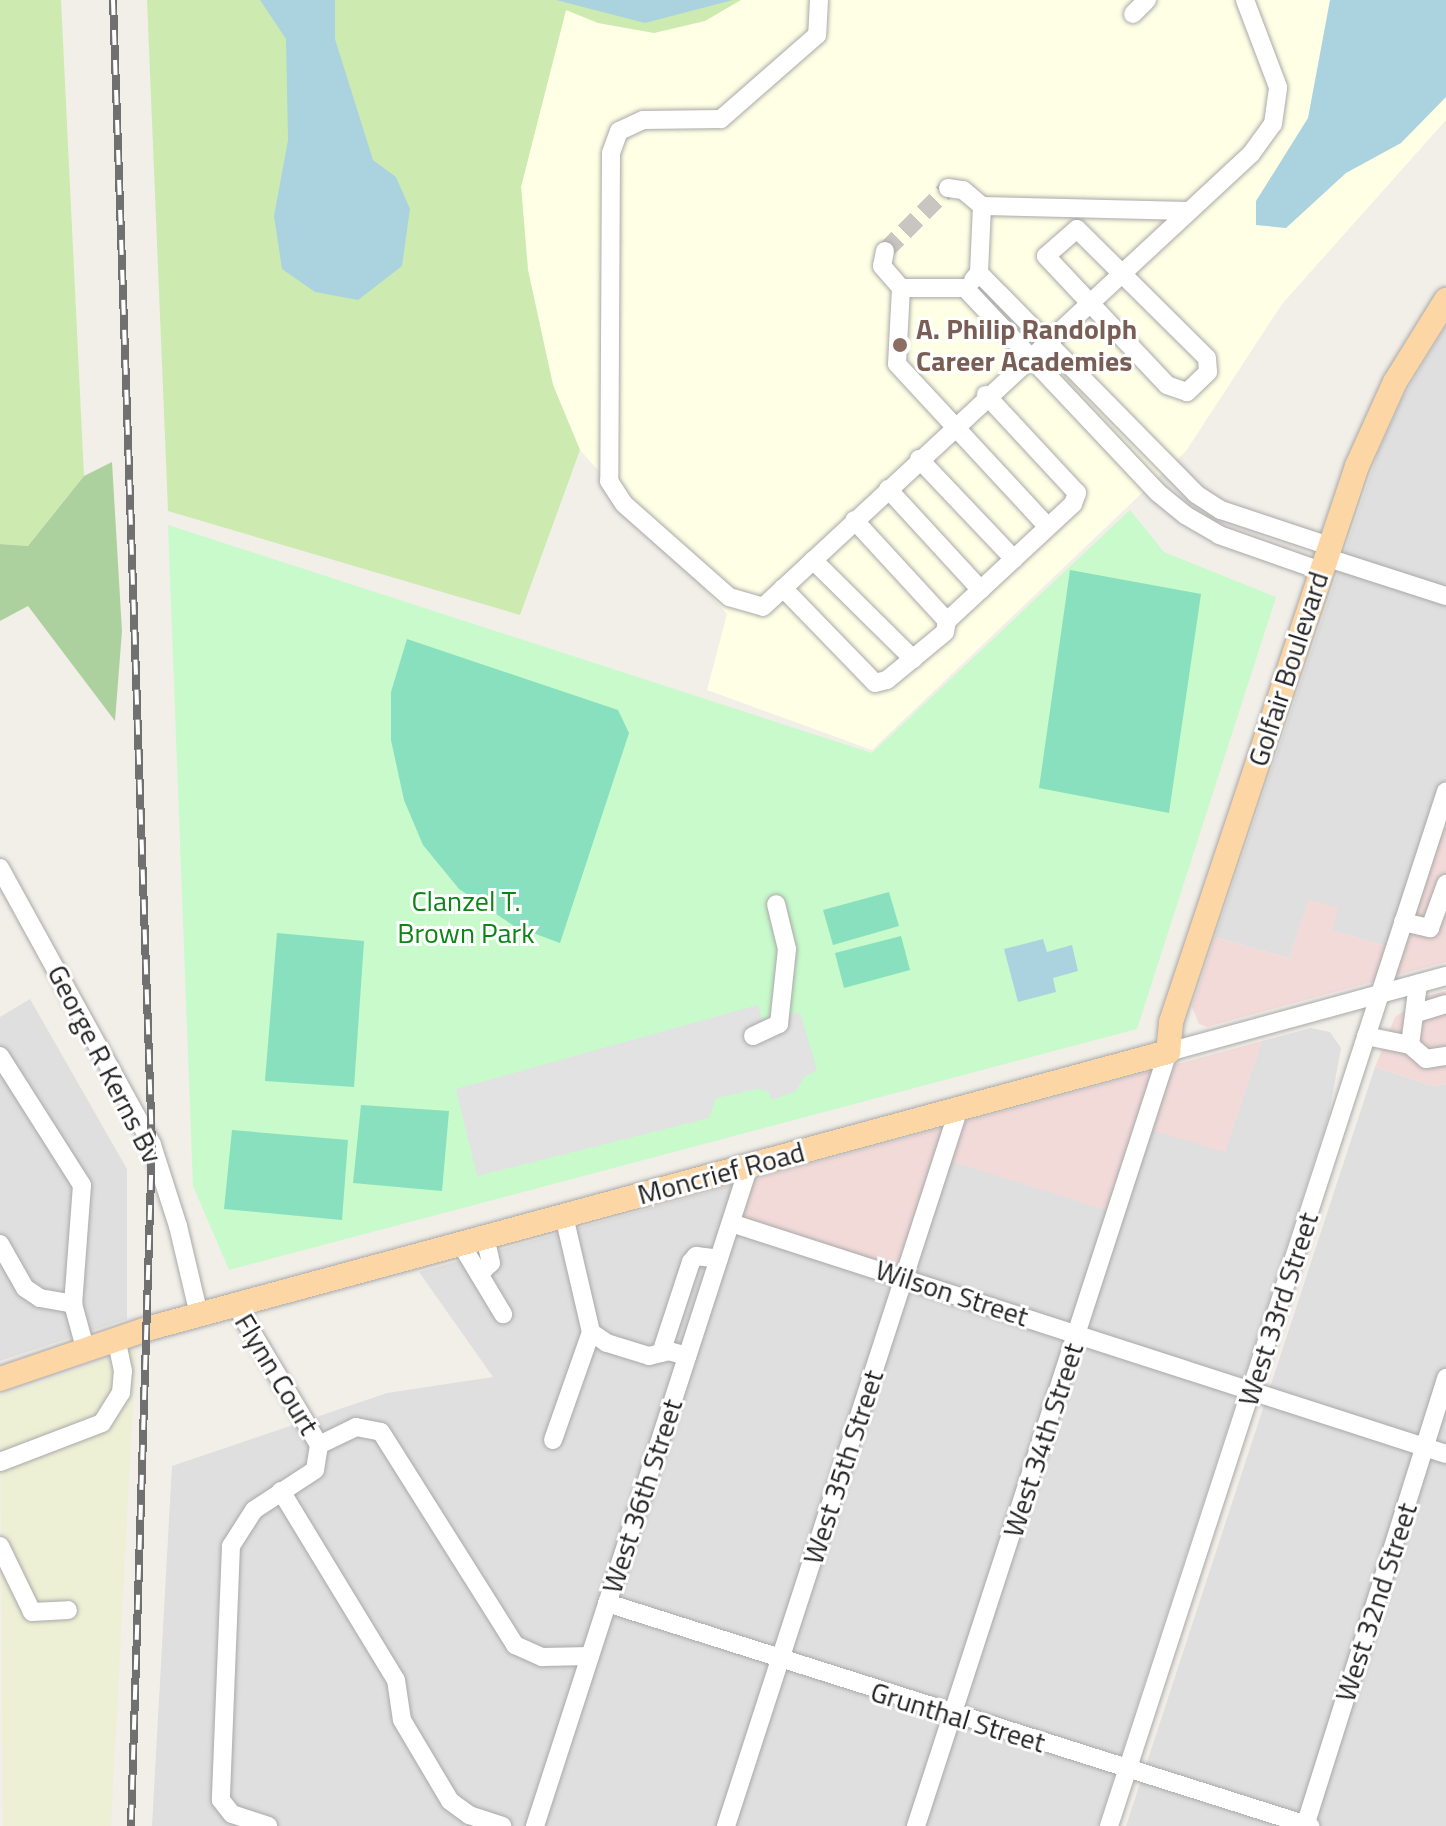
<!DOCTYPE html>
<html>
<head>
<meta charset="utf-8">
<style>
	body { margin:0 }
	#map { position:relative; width:1446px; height:1826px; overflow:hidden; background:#f2efe9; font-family:"Titillium Web",sans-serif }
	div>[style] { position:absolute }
	.residential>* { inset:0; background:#e0dfdf }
	.commercial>* { inset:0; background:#f2dad9 }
	.education>* { inset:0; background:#ffffe5 }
	.farmland>* { inset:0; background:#eef0d5 }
	.grass>* { inset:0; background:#cdebb0 }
	.forest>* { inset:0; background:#add19e }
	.park>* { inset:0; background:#c8facc }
	.pitch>* { inset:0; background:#88e0be }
	.parking>* { inset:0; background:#e2e2e2 }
	.water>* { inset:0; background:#aad3df }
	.minor-tunnel>* { height:18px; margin-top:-9px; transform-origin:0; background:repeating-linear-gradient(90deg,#c8c6c1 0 18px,transparent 0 27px) }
	.roads { filter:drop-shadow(0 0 2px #a9a9a9) drop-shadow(0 0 2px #a9a9a9) }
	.minor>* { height:18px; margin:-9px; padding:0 9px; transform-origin:9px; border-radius:9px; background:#fff }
	.major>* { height:24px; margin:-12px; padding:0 12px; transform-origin:12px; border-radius:12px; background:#fcd6a4 }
	.rail>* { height:8px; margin-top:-4px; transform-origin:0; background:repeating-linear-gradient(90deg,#fff 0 15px,#707070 0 30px); box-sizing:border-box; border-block:2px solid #707070 }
	.dots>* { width:22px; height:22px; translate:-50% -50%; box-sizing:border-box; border:4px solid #fff; border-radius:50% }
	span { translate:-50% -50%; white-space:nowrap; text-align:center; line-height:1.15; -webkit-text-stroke:6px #fff; paint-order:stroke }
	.education-label { font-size:28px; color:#785e54; font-weight:700 }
	.left { translate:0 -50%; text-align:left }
	.street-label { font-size:28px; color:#222 }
	.park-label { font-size:28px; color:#0c8416 }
</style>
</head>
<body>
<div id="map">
	<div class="residential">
		<div style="clip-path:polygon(1446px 326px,1446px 821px,1403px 951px,1331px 930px,1309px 900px,1289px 958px,1215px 937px,1378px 453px,1403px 397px)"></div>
		<div style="clip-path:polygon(30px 999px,127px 1169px,127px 1319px,0 1361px,0 1017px)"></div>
		<div style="clip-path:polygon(1311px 1028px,1330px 1032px,1341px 1048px,1328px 1119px,1098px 1826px,152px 1826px,172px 1466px,387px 1393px,493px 1377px,419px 1272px,733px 1185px,724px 1214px,934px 1156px,1134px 1124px,1225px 1151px,1262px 1041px)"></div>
		<div style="clip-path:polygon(1375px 1067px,1434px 1086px,1446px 1084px,1446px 1826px,1126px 1826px)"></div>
	</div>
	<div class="commercial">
		<div style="clip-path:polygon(1446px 821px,1446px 962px,1207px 1027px,1199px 1024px,1192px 1007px,1215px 937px,1289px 958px,1309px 899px,1338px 908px,1332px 930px,1403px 951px)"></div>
		<div style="clip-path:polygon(1446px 991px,1446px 1084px,1434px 1086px,1375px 1067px,1395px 1017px,1426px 996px)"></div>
		<div style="clip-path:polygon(1262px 1041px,1225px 1152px,1134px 1125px,1106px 1210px,934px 1156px,897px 1268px,723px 1214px,733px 1185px)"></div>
	</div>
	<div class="education">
		<div style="clip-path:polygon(546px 0,1446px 0,1446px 120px,1282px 304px,1186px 451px,872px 750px,707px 690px,727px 614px,580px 450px,553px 385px,528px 270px,521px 186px,566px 10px)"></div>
	</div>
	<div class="farmland">
		<div style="clip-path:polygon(136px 1349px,111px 1826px,3px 1826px,0 1396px)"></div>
	</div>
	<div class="grass">
		<div style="clip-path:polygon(0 0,61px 0,84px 476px,28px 546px,0 544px)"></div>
		<div style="clip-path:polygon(147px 0,741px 0,705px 21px,654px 33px,598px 23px,566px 10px,521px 187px,528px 270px,553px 385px,580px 450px,520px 615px,168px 511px)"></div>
	</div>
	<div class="forest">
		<div style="clip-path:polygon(112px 462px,122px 631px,115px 721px,28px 606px,0 621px,0 544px,28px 546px,84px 476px)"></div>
	</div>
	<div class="park">
		<div style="clip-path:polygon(1130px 510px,1164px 552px,1276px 597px,1137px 1029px,229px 1270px,193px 1186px,168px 525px,872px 753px)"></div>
	</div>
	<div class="pitch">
		<div style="clip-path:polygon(1070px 570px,1201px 594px,1169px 813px,1039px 788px)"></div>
		<div style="clip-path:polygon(407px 639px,618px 710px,629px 733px,560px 943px,514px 926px,459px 889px,423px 845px,404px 800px,391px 740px,391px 692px)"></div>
		<div style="clip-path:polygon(889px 892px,899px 926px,833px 945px,823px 910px)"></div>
		<div style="clip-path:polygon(277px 933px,364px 941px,354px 1087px,265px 1081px)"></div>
		<div style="clip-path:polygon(901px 936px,910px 970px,844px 988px,835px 953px)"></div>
		<div style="clip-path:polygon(361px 1105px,449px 1111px,442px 1191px,353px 1183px)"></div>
		<div style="clip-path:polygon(232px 1130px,348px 1140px,342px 1220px,224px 1209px)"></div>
	</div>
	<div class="parking">
		<div style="clip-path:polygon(758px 1005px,763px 1022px,800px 1012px,817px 1070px,804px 1077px,796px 1091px,772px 1100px,768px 1091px,757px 1089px,716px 1098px,709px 1118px,477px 1176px,456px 1089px)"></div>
	</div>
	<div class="water">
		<div style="clip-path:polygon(260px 0,335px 0,335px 39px,373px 160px,396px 177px,410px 209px,402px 266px,358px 300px,315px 292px,282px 269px,274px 216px,288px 140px,286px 39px)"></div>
		<div style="clip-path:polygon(556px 0,733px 0,645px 23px)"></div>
		<div style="clip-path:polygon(1330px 0,1446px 0,1446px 97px,1401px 143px,1346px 173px,1286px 228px,1256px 225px,1256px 201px,1308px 118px)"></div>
		<div style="clip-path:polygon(1043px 939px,1047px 952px,1072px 945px,1078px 971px,1053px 978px,1056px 992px,1018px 1002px,1004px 949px)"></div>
	</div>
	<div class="minor-tunnel">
		<div style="left:885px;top:251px;width:89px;rotate:-45deg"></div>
	</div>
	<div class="roads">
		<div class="minor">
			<div style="left:819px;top:0;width:35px;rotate:93deg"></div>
			<div style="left:817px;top:35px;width:128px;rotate:138.8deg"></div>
			<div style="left:721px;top:119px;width:78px;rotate:179.3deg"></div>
			<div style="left:643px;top:120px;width:26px;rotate:155deg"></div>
			<div style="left:619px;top:131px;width:23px;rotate:110deg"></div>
			<div style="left:611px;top:153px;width:328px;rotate:90.3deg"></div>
			<div style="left:609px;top:481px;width:27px;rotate:57deg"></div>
			<div style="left:624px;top:504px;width:140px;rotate:41.5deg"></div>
			<div style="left:729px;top:597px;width:35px;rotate:16deg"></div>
			<div style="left:763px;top:607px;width:666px;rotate:-42.87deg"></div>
			<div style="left:1251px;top:154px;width:37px;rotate:-54deg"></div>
			<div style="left:1273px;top:124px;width:37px;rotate:-82deg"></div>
			<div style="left:1278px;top:87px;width:93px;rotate:-110.8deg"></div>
			<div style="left:1133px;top:14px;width:20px;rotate:-45deg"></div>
			<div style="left:948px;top:188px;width:15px;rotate:8deg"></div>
			<div style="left:963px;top:190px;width:25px;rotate:40deg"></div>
			<div style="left:982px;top:206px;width:67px;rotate:92.6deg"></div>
			<div style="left:979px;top:273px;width:9px;rotate:131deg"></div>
			<div style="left:982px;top:206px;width:206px;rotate:1.4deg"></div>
			<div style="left:1077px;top:229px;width:183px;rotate:44.8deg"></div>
			<div style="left:1207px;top:358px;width:14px;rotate:86deg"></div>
			<div style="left:1208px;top:372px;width:29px;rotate:136deg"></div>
			<div style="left:1187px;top:392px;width:21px;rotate:-161deg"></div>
			<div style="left:1167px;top:385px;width:177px;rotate:-133.2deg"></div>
			<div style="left:1046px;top:256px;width:41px;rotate:-41.1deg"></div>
			<div style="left:885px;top:251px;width:15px;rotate:101deg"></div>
			<div style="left:882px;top:266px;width:29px;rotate:49deg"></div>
			<div style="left:901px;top:288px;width:64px"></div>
			<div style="left:965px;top:288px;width:280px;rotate:46.7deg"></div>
			<div style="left:1157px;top:492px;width:36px;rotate:39deg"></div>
			<div style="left:1185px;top:515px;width:39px;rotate:30deg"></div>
			<div style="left:1219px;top:535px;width:108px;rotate:19.4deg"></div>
			<div style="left:979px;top:273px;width:310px;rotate:45.5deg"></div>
			<div style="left:1196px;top:494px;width:30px;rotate:33deg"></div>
			<div style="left:1221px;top:510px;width:114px;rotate:18.4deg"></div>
			<div style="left:901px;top:288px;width:76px;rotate:93deg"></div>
			<div style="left:897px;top:364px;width:221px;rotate:47.2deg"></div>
			<div style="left:919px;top:459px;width:138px;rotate:46.5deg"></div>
			<div style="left:888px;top:489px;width:137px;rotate:47.4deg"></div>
			<div style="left:1325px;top:557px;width:127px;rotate:17.9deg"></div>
			<div style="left:813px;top:560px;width:141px;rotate:44.7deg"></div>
			<div style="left:783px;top:588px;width:132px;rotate:45.9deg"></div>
			<div style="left:875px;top:683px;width:12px;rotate:-14deg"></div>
			<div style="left:887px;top:680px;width:75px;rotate:-39.6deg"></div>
			<div style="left:945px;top:632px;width:11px;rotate:-80deg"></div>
			<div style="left:947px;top:621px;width:137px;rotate:-132.6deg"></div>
			<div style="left:947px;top:621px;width:172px;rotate:-42.9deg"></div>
			<div style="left:1073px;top:504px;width:12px;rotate:-70deg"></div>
			<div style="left:1077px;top:493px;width:134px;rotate:-132.9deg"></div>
			<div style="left:0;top:868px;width:316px;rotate:61.2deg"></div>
			<div style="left:152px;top:1145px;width:85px;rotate:72.2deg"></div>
			<div style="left:178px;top:1226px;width:91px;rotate:76.7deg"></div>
			<div style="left:1403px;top:922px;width:28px;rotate:13deg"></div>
			<div style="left:1430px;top:928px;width:47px;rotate:-70deg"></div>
			<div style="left:1417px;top:1013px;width:30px;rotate:-17deg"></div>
			<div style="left:753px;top:1036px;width:29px;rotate:-25deg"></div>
			<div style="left:779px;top:1024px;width:75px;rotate:-83.9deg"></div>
			<div style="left:787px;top:949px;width:46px;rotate:-103.7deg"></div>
			<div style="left:1366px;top:1036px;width:45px;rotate:11.6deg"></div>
			<div style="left:1410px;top:1045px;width:21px;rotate:41deg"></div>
			<div style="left:1426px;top:1059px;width:20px;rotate:-9deg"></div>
			<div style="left:1410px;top:1045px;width:62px;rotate:-82.5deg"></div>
			<div style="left:0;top:1056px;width:153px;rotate:57.6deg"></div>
			<div style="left:82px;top:1185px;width:119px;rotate:94.3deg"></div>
			<div style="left:564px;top:1216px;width:119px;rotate:76.9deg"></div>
			<div style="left:591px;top:1332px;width:19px;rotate:35deg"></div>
			<div style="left:607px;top:1343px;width:44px;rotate:17.2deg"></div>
			<div style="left:649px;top:1356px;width:21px;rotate:-14deg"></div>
			<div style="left:669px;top:1351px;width:19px;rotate:16deg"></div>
			<div style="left:731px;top:1223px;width:751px;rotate:17.9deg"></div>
			<div style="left:0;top:1244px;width:51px;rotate:60.4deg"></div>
			<div style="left:25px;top:1288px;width:18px;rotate:34deg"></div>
			<div style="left:40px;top:1298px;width:34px;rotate:10deg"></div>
			<div style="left:73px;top:1304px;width:46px;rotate:74.7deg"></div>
			<div style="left:461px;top:1244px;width:82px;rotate:59deg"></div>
			<div style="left:479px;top:1274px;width:16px;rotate:-43deg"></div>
			<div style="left:491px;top:1263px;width:27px;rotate:-103deg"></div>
			<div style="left:235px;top:1304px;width:164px;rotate:59.2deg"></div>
			<div style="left:319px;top:1445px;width:25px;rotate:99deg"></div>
			<div style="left:315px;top:1470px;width:73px;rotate:146.7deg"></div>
			<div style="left:254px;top:1510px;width:43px;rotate:122.6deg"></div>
			<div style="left:231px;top:1546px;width:254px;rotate:92.3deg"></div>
			<div style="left:221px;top:1800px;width:18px;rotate:52deg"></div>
			<div style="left:232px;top:1814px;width:38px;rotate:18deg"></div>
			<div style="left:661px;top:1353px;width:96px;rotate:-71.8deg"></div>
			<div style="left:691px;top:1262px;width:8px;rotate:-50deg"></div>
			<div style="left:696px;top:1256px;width:23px;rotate:7deg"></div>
			<div style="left:553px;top:1440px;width:114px;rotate:-70.6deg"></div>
			<div style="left:319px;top:1445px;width:41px;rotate:-25.9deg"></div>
			<div style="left:356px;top:1427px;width:25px;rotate:11deg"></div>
			<div style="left:381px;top:1432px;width:252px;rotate:57.8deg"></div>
			<div style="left:515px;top:1645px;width:30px;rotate:24deg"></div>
			<div style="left:542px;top:1657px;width:48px;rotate:-1.2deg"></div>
			<div style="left:0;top:1462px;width:109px;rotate:-20.9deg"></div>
			<div style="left:102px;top:1423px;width:36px;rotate:-58deg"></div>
			<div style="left:121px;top:1393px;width:22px;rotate:-85deg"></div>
			<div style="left:123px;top:1371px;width:34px;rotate:-102deg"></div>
			<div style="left:281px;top:1491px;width:221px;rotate:58.7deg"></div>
			<div style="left:396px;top:1680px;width:40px;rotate:81.5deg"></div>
			<div style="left:402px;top:1720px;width:94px;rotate:59.3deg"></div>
			<div style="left:450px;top:1801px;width:24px;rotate:36deg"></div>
			<div style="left:469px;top:1815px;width:35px;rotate:18deg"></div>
			<div style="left:0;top:1546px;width:73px;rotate:64.1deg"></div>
			<div style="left:32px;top:1612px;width:36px;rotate:-3deg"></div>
			<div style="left:607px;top:1603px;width:738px;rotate:17.6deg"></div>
			<div style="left:535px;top:1826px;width:694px;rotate:-72.04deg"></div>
			<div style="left:726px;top:1826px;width:755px;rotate:-72.02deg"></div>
			<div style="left:916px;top:1826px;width:814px;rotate:-71.97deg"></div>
			<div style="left:1168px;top:1052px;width:288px;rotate:-15.3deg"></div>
			<div style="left:1109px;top:1826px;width:1088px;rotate:-71.96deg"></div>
			<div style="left:1305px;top:1826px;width:470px;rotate:-72.5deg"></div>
		</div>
		<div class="major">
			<div style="left:0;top:1379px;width:158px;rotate:-18.8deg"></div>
			<div style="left:150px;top:1328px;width:1055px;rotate:-15.17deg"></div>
			<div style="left:1168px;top:1052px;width:30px;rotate:-84deg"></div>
			<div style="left:1171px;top:1022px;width:586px;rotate:-71.5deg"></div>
			<div style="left:1357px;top:466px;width:92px;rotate:-65.7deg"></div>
			<div style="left:1395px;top:382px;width:97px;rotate:-58.1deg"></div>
		</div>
	</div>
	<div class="rail">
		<div style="left:113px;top:0;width:1146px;rotate:88.05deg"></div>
		<div style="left:152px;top:1145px;width:681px;rotate:91.77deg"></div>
	</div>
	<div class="dots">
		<div style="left:900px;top:345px;background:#8d6e63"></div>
	</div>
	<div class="education-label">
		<span class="left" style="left:916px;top:345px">A. Philip Randolph<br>Career Academies</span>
	</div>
	<div class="street-label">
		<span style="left:1288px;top:669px;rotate:-72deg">Golfair Boulevard</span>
		<span style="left:105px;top:1064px;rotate:63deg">George R Kerns Bv</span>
		<span style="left:721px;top:1173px;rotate:-15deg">Moncrief Road</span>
		<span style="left:952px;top:1293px;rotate:18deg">Wilson Street</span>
		<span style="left:1278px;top:1309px;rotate:-72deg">West 33rd Street</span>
		<span style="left:277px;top:1374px;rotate:59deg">Flynn Court</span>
		<span style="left:1043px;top:1440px;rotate:-72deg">West 34th Street</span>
		<span style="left:843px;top:1467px;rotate:-72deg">West 35th Street</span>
		<span style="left:642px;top:1496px;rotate:-72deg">West 36th Street</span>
		<span style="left:1376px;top:1602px;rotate:-72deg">West 32nd Street</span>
		<span style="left:958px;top:1717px;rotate:17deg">Grunthal Street</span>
	</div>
	<div class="park-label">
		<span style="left:466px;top:917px">Clanzel T.<br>Brown Park</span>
	</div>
</div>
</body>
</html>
